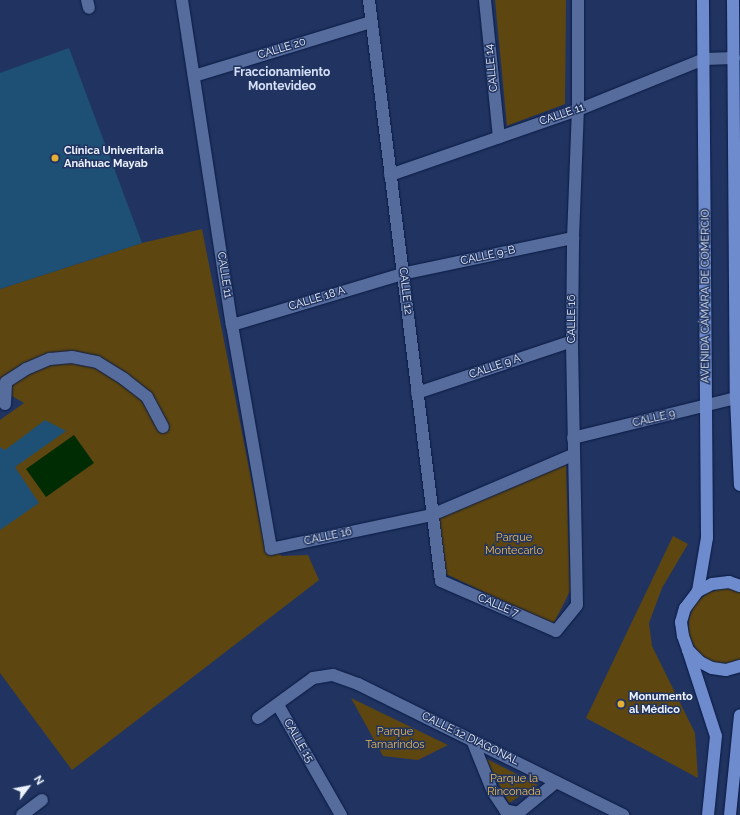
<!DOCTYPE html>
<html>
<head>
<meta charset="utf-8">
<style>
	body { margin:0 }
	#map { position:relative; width:740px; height:815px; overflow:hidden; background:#213461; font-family:Raleway,sans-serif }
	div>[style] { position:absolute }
	.green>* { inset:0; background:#5d4610 }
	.water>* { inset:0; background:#002c04 }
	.building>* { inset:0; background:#1e5075 }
	.roads { filter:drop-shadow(0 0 1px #0a1a44) drop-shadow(0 0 1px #0a1a44) }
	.minor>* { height:12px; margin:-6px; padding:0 6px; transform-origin:6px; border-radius:6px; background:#556c9d }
	.major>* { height:12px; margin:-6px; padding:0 6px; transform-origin:6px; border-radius:6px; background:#6e8ccd }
	.dots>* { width:11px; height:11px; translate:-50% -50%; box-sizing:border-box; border:2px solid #213461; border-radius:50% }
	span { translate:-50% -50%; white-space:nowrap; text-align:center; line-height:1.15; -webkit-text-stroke:3px #213461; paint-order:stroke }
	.street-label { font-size:11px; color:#edf3fe }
	.poi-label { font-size:11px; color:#edf3fe; font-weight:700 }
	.left { translate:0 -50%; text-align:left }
	.park-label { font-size:11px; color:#ecbc53 }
	.neighbourhood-label { font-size:12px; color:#d5e0f6; font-weight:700 }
	.north { position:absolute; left:8px; top:767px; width:40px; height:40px; -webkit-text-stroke:3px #213461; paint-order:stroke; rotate:58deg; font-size:11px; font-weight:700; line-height:16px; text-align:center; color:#edf3fe }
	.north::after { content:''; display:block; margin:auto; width:14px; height:18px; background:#edf3fe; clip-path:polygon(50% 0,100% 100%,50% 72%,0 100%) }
</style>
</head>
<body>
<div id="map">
	<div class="green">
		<div style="clip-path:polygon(495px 0,566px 0,565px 104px,507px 126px)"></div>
		<div style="clip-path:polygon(202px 229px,262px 534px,273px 549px,282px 556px,308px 555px,319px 580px,72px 770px,0 673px,0 420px,24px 403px,0 389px,0 289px,142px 243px)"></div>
		<div style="clip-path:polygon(566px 464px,570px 591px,553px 625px,446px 574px,436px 519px)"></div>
		<div style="clip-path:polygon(673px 536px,688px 544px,662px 588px,649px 623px,652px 646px,695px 733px,698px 778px,586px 718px)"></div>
		<div style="clip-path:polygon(727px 587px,740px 590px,740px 662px,730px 665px,716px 664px,699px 656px,689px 635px,689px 619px,694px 605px,707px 593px)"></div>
		<div style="clip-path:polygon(351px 698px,448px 745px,418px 760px,383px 756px)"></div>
		<div style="clip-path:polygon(485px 758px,538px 785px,509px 803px)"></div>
	</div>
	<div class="water">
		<div style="clip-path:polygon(74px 435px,94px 463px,46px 497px,26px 469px)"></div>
	</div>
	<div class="building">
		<div style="clip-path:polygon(69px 48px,142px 243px,0 289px,0 73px)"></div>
		<div style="clip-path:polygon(45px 420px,66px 431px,15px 467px,39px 503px,0 530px,0 447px,5px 450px)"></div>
	</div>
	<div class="roads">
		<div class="minor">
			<div style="left:87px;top:0;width:8px;rotate:76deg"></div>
			<div style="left:182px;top:0;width:329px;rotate:81.3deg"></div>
			<div style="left:232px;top:325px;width:227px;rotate:80.1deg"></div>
			<div style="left:271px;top:549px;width:165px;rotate:-11.9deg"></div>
			<div style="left:432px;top:515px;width:153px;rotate:-23.1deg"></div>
			<div style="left:369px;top:0;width:585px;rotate:82.94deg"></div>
			<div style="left:441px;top:581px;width:125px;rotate:23.5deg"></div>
			<div style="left:556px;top:631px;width:33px;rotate:-51deg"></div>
			<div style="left:577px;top:605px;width:264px;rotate:-91.1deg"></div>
			<div style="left:572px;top:341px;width:103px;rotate:-89.4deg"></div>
			<div style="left:573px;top:238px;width:128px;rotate:-87.8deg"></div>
			<div style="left:578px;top:110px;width:110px;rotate:-90deg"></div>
			<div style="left:485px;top:0;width:138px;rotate:84.2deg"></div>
			<div style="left:194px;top:76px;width:185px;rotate:-17deg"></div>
			<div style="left:390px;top:175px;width:199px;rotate:-19.1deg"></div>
			<div style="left:578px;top:110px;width:136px;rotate:-22deg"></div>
			<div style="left:704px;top:59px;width:30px;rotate:-2deg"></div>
			<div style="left:232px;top:325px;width:177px;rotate:-16.7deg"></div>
			<div style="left:402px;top:274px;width:175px;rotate:-11.9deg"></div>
			<div style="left:417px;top:393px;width:163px;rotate:-18.5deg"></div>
			<div style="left:5px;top:404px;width:22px;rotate:-87deg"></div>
			<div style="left:6px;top:382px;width:24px;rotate:-33deg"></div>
			<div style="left:26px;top:369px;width:26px;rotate:-23deg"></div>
			<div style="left:50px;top:359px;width:22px;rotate:-5deg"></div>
			<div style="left:72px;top:357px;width:25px;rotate:11deg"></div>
			<div style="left:97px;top:362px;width:32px;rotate:32deg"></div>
			<div style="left:124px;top:379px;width:29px;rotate:38deg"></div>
			<div style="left:147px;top:397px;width:34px;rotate:62deg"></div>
			<div style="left:573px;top:438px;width:168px;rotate:-13.8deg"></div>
			<div style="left:278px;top:705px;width:127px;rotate:60.2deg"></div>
			<div style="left:258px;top:718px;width:68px;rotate:-36deg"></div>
			<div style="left:313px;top:678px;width:20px;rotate:-9deg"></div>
			<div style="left:333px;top:675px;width:27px;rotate:20deg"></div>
			<div style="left:358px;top:684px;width:296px;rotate:26.3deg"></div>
			<div style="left:472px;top:740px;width:56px;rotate:68deg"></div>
			<div style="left:493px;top:792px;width:22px;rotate:56deg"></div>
			<div style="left:505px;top:810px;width:13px;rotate:13deg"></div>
			<div style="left:518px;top:813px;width:49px;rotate:-39.2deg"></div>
			<div style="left:22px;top:815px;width:25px;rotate:-37deg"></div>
		</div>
		<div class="major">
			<div style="left:733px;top:0;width:398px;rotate:89.6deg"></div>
			<div style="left:736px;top:398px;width:87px;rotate:87.4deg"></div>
			<div style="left:740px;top:586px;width:12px;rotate:-160deg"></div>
			<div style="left:729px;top:582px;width:17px;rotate:173deg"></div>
			<div style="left:712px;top:584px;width:16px;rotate:153deg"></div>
			<div style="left:698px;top:591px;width:21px;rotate:127deg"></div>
			<div style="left:685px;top:608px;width:15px;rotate:106deg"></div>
			<div style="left:681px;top:622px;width:14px;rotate:82deg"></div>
			<div style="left:683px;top:636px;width:15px;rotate:70deg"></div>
			<div style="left:688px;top:650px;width:17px;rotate:45deg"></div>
			<div style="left:700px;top:662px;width:13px;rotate:27deg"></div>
			<div style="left:712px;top:668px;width:14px;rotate:8deg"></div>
			<div style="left:726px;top:670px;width:15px;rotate:-16deg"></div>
			<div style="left:698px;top:591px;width:54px;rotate:-80.4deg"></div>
			<div style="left:707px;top:538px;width:538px;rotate:-90.43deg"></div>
			<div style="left:688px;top:650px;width:90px;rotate:72deg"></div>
			<div style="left:716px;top:736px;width:79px;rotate:95.8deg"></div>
			<div style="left:730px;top:815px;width:100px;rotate:-84.3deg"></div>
		</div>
	</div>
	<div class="dots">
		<div style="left:55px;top:158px;background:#e2af34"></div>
		<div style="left:621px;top:704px;background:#e2af34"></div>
	</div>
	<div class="street-label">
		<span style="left:282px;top:49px;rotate:-17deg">CALLE 20</span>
		<span style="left:492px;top:68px;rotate:-96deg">CALLE 14</span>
		<span style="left:562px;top:115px;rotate:-19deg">CALLE 11</span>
		<span style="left:488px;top:256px;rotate:-12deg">CALLE 9-B</span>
		<span style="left:224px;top:275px;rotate:81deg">CALLE 11</span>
		<span style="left:405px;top:291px;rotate:83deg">CALLE 12</span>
		<span style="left:706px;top:296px;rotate:-90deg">AVENIDA CÁMARA DE COMERCIO</span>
		<span style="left:317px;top:299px;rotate:-17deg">CALLE 18 A</span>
		<span style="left:572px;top:319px;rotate:-90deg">CALLE 16</span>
		<span style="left:495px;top:367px;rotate:-19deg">CALLE 9 A</span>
		<span style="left:654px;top:419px;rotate:-13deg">CALLE 9</span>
		<span style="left:328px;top:537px;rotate:-12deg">CALLE 16</span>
		<span style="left:498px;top:606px;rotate:23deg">CALLE 7</span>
		<span style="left:470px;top:739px;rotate:26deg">CALLE 12 DIAGONAL</span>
		<span style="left:298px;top:741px;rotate:60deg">CALLE 15</span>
	</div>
	<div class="poi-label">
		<span class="left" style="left:64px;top:158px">Clínica Univeritaria<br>Anáhuac Mayab</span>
		<span class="left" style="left:629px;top:704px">Monumento<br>al Médico</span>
	</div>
	<div class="park-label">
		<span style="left:514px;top:545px">Parque<br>Montecarlo</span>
		<span style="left:395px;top:739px">Parque<br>Tamarindos</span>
		<span style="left:514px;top:786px">Parque la<br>Rinconada</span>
	</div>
	<div class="neighbourhood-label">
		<span style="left:282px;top:80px">Fraccionamiento<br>Montevideo</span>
	</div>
	<div class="north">N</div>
</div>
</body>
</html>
